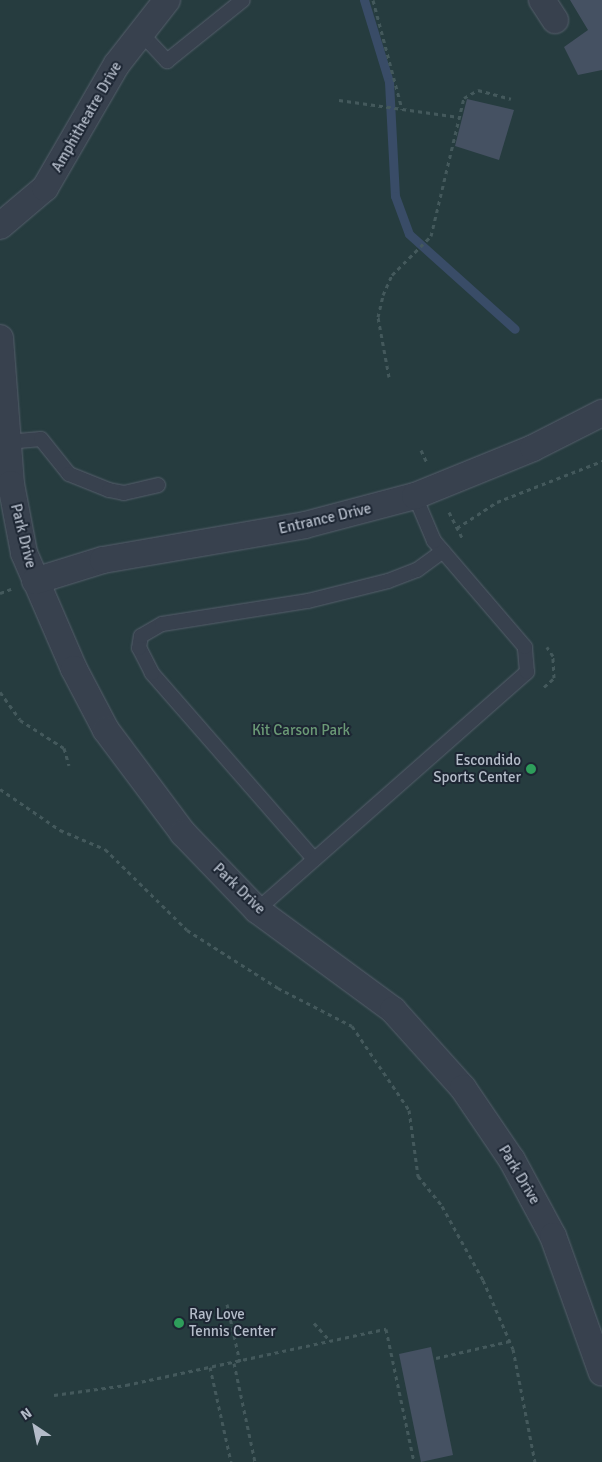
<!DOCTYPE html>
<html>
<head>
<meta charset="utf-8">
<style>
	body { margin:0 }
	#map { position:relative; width:602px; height:1462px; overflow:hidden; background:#242f3e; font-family:Signika,sans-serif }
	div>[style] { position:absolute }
	.green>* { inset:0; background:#263c3f }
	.stream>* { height:9px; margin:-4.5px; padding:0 4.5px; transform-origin:4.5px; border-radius:4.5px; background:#394c67 }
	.building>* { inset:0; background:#455162 }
	.path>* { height:3px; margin-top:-1.5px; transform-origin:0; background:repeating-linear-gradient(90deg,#44595c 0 4px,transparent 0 8px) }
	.roads { filter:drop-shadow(0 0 1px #565f6c) drop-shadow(0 0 1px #565f6c) }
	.service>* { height:14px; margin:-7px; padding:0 7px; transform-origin:7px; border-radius:7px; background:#38414e }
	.minor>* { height:26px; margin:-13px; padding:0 13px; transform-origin:13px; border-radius:13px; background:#38414e }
	.dots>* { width:14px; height:14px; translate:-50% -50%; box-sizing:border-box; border:2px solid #1d2633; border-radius:50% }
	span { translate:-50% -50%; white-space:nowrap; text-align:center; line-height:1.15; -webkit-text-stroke:4px #1d2633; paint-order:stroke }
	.street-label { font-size:15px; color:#b4bcc9 }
	.park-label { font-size:15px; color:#6b9a76 }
	.poi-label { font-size:15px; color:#b4bcc9 }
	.right { translate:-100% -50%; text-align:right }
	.left { translate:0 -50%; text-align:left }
	.north { position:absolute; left:10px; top:1402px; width:50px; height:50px; -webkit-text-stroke:4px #1d2633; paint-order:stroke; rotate:326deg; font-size:14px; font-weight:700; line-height:20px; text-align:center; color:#b4bcc9 }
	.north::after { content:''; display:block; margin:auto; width:18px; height:22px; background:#b4bcc9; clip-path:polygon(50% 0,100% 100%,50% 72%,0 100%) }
</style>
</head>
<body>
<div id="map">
	<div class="green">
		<div style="clip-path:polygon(0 0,602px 0,602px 1462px,0 1462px)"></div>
	</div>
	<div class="stream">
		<div style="left:364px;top:0;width:86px;rotate:73deg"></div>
		<div style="left:389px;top:82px;width:114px;rotate:87deg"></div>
		<div style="left:395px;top:196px;width:40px;rotate:69.8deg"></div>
		<div style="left:409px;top:234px;width:142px;rotate:41.9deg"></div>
	</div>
	<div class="building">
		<div style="clip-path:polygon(570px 0,602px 0,602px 70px,578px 75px,564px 47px,588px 30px)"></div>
		<div style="clip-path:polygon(467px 99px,514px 110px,499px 160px,455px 146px)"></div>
		<div style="clip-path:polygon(431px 1347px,453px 1455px,421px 1462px,399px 1354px)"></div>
	</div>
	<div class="path">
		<div style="left:373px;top:0;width:113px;rotate:75.1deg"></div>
		<div style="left:339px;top:100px;width:121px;rotate:8.1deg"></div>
		<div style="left:389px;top:377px;width:61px;rotate:-100.4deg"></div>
		<div style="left:378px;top:317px;width:23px;rotate:-77deg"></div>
		<div style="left:383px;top:295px;width:22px;rotate:-66deg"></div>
		<div style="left:392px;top:275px;width:55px;rotate:-45deg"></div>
		<div style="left:431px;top:236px;width:142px;rotate:-76.6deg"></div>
		<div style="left:464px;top:98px;width:16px;rotate:-30deg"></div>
		<div style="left:478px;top:90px;width:34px;rotate:15deg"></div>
		<div style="left:421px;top:450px;width:14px;rotate:65deg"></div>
		<div style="left:449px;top:512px;width:31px;rotate:63deg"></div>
		<div style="left:457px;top:528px;width:48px;rotate:-33deg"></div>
		<div style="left:497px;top:502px;width:113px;rotate:-21.3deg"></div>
		<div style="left:0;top:593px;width:12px;rotate:-20deg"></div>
		<div style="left:544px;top:687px;width:13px;rotate:-42deg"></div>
		<div style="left:554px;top:678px;width:22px;rotate:-93deg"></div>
		<div style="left:553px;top:656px;width:11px;rotate:-124deg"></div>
		<div style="left:0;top:692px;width:34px;rotate:54deg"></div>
		<div style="left:20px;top:720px;width:52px;rotate:32.5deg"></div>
		<div style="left:64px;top:748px;width:18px;rotate:74deg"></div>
		<div style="left:0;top:789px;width:73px;rotate:34.3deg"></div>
		<div style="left:60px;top:830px;width:49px;rotate:22.9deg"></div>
		<div style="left:105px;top:849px;width:115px;rotate:44.6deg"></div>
		<div style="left:187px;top:930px;width:108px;rotate:32.5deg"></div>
		<div style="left:278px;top:988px;width:83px;rotate:27.2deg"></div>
		<div style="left:352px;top:1026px;width:102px;rotate:55.8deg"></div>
		<div style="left:409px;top:1110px;width:67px;rotate:82.2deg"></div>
		<div style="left:418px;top:1176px;width:38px;rotate:51deg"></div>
		<div style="left:442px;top:1206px;width:85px;rotate:61deg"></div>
		<div style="left:483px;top:1280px;width:75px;rotate:66.5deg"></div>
		<div style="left:513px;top:1349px;width:115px;rotate:79deg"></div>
		<div style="left:227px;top:1304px;width:59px;rotate:77.4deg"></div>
		<div style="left:314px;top:1323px;width:24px;rotate:48deg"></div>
		<div style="left:436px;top:1358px;width:76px;rotate:-12.9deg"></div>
		<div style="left:234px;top:1363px;width:101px;rotate:78deg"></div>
		<div style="left:210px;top:1367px;width:97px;rotate:77.5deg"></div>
		<div style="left:54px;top:1395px;width:73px;rotate:-7.9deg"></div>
		<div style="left:126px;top:1385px;width:266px;rotate:-12.2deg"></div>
		<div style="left:386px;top:1329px;width:136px;rotate:78.1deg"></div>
	</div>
	<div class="roads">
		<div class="service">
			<div style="left:140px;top:32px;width:40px;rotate:47deg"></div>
			<div style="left:167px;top:61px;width:97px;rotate:-38.8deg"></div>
			<div style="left:7px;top:442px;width:34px;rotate:-5deg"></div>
			<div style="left:41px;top:439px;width:45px;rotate:51.3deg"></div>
			<div style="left:69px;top:474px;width:43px;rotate:21.8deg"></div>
			<div style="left:109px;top:490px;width:15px;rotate:11deg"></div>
			<div style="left:124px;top:493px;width:35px;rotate:-13deg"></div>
			<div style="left:314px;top:859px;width:247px;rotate:-131.1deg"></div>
			<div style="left:152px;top:673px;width:28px;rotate:-117deg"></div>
			<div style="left:139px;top:648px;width:12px;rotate:-81deg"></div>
			<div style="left:141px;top:636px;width:24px;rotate:-30deg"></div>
			<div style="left:162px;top:624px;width:148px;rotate:-9deg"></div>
			<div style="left:308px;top:601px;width:82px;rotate:-14deg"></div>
			<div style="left:388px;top:581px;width:31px;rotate:-21deg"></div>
			<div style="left:417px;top:570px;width:32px;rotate:-36deg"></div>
			<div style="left:257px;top:910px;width:360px;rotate:-41.4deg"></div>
			<div style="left:527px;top:672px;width:25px;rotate:-95deg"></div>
			<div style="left:525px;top:647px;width:140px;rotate:-130.6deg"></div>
			<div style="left:434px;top:541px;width:49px;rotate:-112.9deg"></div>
		</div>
		<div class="minor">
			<div style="left:542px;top:0;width:24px;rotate:57deg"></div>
			<div style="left:0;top:226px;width:59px;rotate:-40.2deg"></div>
			<div style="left:45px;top:188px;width:143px;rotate:-59.9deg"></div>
			<div style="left:117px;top:64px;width:81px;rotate:-52deg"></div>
			<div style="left:0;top:338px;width:146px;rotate:85.7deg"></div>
			<div style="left:11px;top:484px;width:70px;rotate:79.3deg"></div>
			<div style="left:24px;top:553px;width:126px;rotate:66.7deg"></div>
			<div style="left:74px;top:669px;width:69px;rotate:62.3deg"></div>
			<div style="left:106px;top:730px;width:129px;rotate:53.2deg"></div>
			<div style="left:183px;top:833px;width:107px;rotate:46.1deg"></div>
			<div style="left:257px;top:910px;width:169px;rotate:36.3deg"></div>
			<div style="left:393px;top:1010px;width:105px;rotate:48.1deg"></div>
			<div style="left:463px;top:1088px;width:87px;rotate:55.8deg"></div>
			<div style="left:512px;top:1160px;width:86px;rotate:61.7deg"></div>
			<div style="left:553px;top:1236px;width:145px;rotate:70.3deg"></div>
			<div style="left:35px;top:581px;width:71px;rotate:-17.2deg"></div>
			<div style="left:103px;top:560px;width:205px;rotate:-9.8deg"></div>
			<div style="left:305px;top:525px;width:114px;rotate:-14.8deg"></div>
			<div style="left:415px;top:496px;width:127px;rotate:-22.1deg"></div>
			<div style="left:533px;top:448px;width:77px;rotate:-26.9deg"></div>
		</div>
	</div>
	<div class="dots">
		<div style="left:531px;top:769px;background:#2e9e5b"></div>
		<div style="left:179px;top:1323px;background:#2e9e5b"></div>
	</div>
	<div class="street-label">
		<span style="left:87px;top:117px;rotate:-60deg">Amphitheatre Drive</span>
		<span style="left:325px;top:519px;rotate:-13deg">Entrance Drive</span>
		<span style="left:23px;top:536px;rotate:76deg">Park Drive</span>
		<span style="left:239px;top:889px;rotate:44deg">Park Drive</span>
		<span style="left:519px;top:1175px;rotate:59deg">Park Drive</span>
	</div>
	<div class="park-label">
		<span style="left:301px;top:731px">Kit Carson Park</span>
	</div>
	<div class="poi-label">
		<span class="right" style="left:521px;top:769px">Escondido<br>Sports Center</span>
		<span class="left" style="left:189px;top:1323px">Ray Love<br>Tennis Center</span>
	</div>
	<div class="north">N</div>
</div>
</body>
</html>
